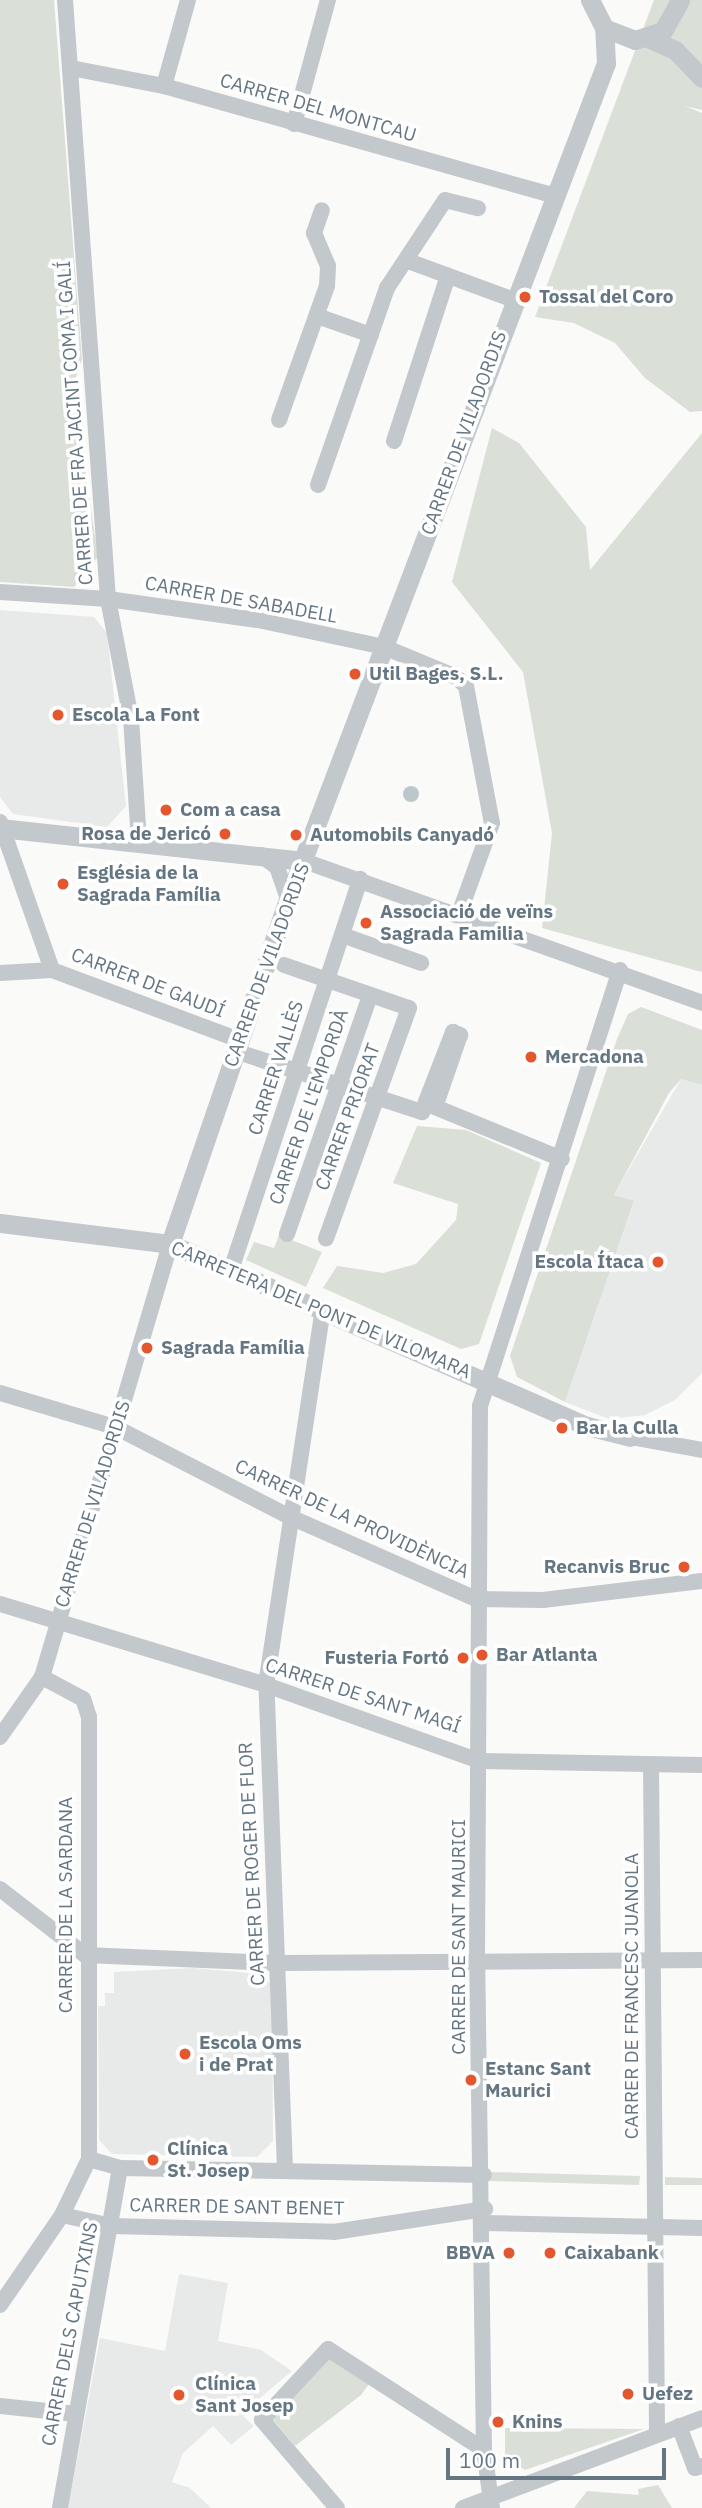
<!DOCTYPE html>
<html>
<head>
<meta charset="utf-8">
<style>
	body { margin:0 }
	#map { position:relative; width:702px; height:2508px; overflow:hidden; background:#fafaf8; font-family:"IBM Plex Sans",sans-serif }
	div>[style] { position:absolute }
	.built>* { inset:0; background:#e8e9e9 }
	.green>* { inset:0; background:#dadfd7 }
	.water>* { inset:0; background:#bbc7cb }
	.round { border-radius:50% }
	.minor>* { height:16px; margin:-8px; padding:0 8px; transform-origin:8px; border-radius:8px; background:#c3c8cc }
	.tertiary>* { height:19px; margin:-9.5px; padding:0 9.5px; transform-origin:9.5px; border-radius:9.5px; background:#c3c8cc }
	.dots>* { width:19px; height:19px; translate:-50% -50%; box-sizing:border-box; border:4px solid #fff; border-radius:50% }
	span { translate:-50% -50%; white-space:nowrap; text-align:center; line-height:1.15; -webkit-text-stroke:7px #fff; paint-order:stroke }
	.street-label { font-size:19px; color:#657683 }
	.poi-label { font-size:19px; color:#657683; font-weight:700 }
	.left { translate:0 -50%; text-align:left }
	.right { translate:-100% -50%; text-align:right }
	.scale { position:absolute; left:446px; top:2448px; width:220px; height:32px; box-sizing:border-box; border:4px solid #657683; border-top:0; padding-left:9px; font-size:21px; line-height:24px; white-space:nowrap; color:#657683; -webkit-text-stroke:5px #fff; paint-order:stroke }
</style>
</head>
<body>
<div id="map">
	<div class="built">
		<div style="clip-path:polygon(0 610px,94px 617px,107px 633px,126px 806px,107px 827px,13px 814px,0 797px)"></div>
		<div style="clip-path:polygon(681px 1079px,702px 1085px,702px 1373px,675px 1400px,645px 1415px,609px 1419px,565px 1402px,634px 1202px,614px 1195px)"></div>
		<div style="clip-path:polygon(193px 1968px,261px 1974px,272px 1985px,273px 2141px,257px 2157px,112px 2154px,99px 2140px,98px 2006px,105px 2006px,105px 1993px,114px 1993px,114px 1972px)"></div>
		<div style="clip-path:polygon(179px 2274px,228px 2283px,218px 2341px,261px 2350px,292px 2371px,254px 2403px,244px 2417px,254px 2426px,231px 2445px,213px 2426px,183px 2453px,172px 2482px,190px 2488px,211px 2508px,68px 2508px,100px 2338px,165px 2351px)"></div>
	</div>
	<div class="green">
		<div style="clip-path:polygon(0 0,54px 0,82px 359px,73px 386px,98px 557px,74px 587px,0 582px)"></div>
		<div style="clip-path:polygon(654px 0,702px 0,702px 110px,685px 106px,702px 113px,702px 411px,690px 412px,645px 378px,615px 343px,574px 323px,535px 317px)"></div>
		<div style="clip-path:polygon(492px 428px,519px 443px,586px 527px,590px 570px,702px 433px,702px 972px,542px 928px,552px 833px,523px 672px,452px 582px)"></div>
		<div style="clip-path:polygon(641px 1007px,702px 1030px,702px 1085px,681px 1079px,669px 1093px,614px 1195px,634px 1201px,565px 1402px,517px 1377px,510px 1356px,617px 1039px,628px 1014px)"></div>
		<div style="clip-path:polygon(417px 1126px,466px 1130px,541px 1163px,479px 1344px,461px 1349px,323px 1288px,337px 1266px,383px 1273px,416px 1264px,456px 1220px,458px 1204px,393px 1183px)"></div>
		<div style="clip-path:polygon(279px 1235px,322px 1252px,306px 1287px,246px 1260px,254px 1242px,274px 1248px)"></div>
		<div style="clip-path:polygon(489px 2172px,640px 2176px,639px 2185px,489px 2181px)"></div>
		<div style="clip-path:polygon(665px 2177px,702px 2178px,702px 2185px,665px 2185px)"></div>
		<div style="clip-path:polygon(330px 2358px,372px 2380px,361px 2395px,295px 2446px,273px 2420px)"></div>
		<div style="clip-path:polygon(505px 2428px,644px 2429px,525px 2470px,505px 2456px)"></div>
		<div style="clip-path:polygon(658px 2485px,672px 2508px,574px 2508px,587px 2491px,639px 2495px,638px 2489px)"></div>
	</div>
	<div class="water">
		<div class="round" style="left:403px;top:786px;width:16px;height:16px"></div>
	</div>
	<div class="minor">
		<div style="left:65px;top:0;width:601px;rotate:85.89deg"></div>
		<div style="left:108px;top:599px;width:121px;rotate:79.1deg"></div>
		<div style="left:131px;top:718px;width:123px;rotate:86.3deg"></div>
		<div style="left:71px;top:68px;width:95px;rotate:11deg"></div>
		<div style="left:164px;top:86px;width:402px;rotate:15.7deg"></div>
		<div style="left:164px;top:86px;width:89px;rotate:-74.4deg"></div>
		<div style="left:294px;top:124px;width:129px;rotate:-74.7deg"></div>
		<div style="left:408px;top:261px;width:113px;rotate:20.2deg"></div>
		<div style="left:320px;top:317px;width:54px;rotate:19.4deg"></div>
		<div style="left:279px;top:420px;width:142px;rotate:-70.3deg"></div>
		<div style="left:327px;top:286px;width:20px;rotate:-87deg"></div>
		<div style="left:328px;top:266px;width:36px;rotate:-113deg"></div>
		<div style="left:314px;top:233px;width:24px;rotate:-71deg"></div>
		<div style="left:394px;top:441px;width:174px;rotate:-71.9deg"></div>
		<div style="left:318px;top:485px;width:209px;rotate:-70.7deg"></div>
		<div style="left:387px;top:288px;width:105px;rotate:-56.6deg"></div>
		<div style="left:445px;top:200px;width:34px;rotate:14deg"></div>
		<div style="left:0;top:592px;width:108px;rotate:3.7deg"></div>
		<div style="left:108px;top:599px;width:151px;rotate:8deg"></div>
		<div style="left:258px;top:620px;width:129px;rotate:12.1deg"></div>
		<div style="left:384px;top:647px;width:78px;rotate:22.6deg"></div>
		<div style="left:456px;top:677px;width:13px;rotate:42deg"></div>
		<div style="left:466px;top:686px;width:139px;rotate:79.3deg"></div>
		<div style="left:492px;top:823px;width:97px;rotate:109.9deg"></div>
		<div style="left:0;top:822px;width:157px;rotate:70.6deg"></div>
		<div style="left:261px;top:855px;width:20px;rotate:37deg"></div>
		<div style="left:277px;top:867px;width:34px;rotate:71deg"></div>
		<div style="left:304px;top:861px;width:423px;rotate:19.6deg"></div>
		<div style="left:342px;top:935px;width:84px;rotate:19.5deg"></div>
		<div style="left:284px;top:965px;width:132px;rotate:19deg"></div>
		<div style="left:409px;top:1008px;width:245px;rotate:109.8deg"></div>
		<div style="left:0;top:973px;width:52px;rotate:-3.3deg"></div>
		<div style="left:52px;top:970px;width:200px;rotate:20.5deg"></div>
		<div style="left:235px;top:1051px;width:197px;rotate:18.1deg"></div>
		<div style="left:422px;top:1112px;width:86px;rotate:-68.8deg"></div>
		<div style="left:453px;top:1032px;width:8px;rotate:23deg"></div>
		<div style="left:460px;top:1035px;width:76px;rotate:109.1deg"></div>
		<div style="left:435px;top:1107px;width:137px;rotate:22.3deg"></div>
		<div style="left:287px;top:1234px;width:253px;rotate:-70.8deg"></div>
		<div style="left:231px;top:1270px;width:412px;rotate:-71.7deg"></div>
		<div style="left:0;top:1393px;width:120px;rotate:16.5deg"></div>
		<div style="left:115px;top:1427px;width:195px;rotate:27.2deg"></div>
		<div style="left:288px;top:1516px;width:206px;rotate:23.8deg"></div>
		<div style="left:476px;top:1599px;width:67px;rotate:0.9deg"></div>
		<div style="left:543px;top:1600px;width:160px;rotate:-6.8deg"></div>
		<div style="left:630px;top:1437px;width:73px;rotate:10.2deg"></div>
		<div style="left:0;top:1604px;width:278px;rotate:16.9deg"></div>
		<div style="left:266px;top:1685px;width:226px;rotate:19.6deg"></div>
		<div style="left:479px;top:1761px;width:223px;rotate:1deg"></div>
		<div style="left:0;top:1737px;width:73px;rotate:-55deg"></div>
		<div style="left:42px;top:1677px;width:452px;rotate:-73.5deg"></div>
		<div style="left:651px;top:1765px;width:667px;rotate:89.48deg"></div>
		<div style="left:0;top:1889px;width:108px;rotate:37.8deg"></div>
		<div style="left:85px;top:1955px;width:193px;rotate:2.4deg"></div>
		<div style="left:278px;top:1963px;width:424px;rotate:-0.4deg"></div>
		<div style="left:89px;top:2159px;width:32px;rotate:16deg"></div>
		<div style="left:120px;top:2168px;width:364px;rotate:1.1deg"></div>
		<div style="left:285px;top:2169px;width:484px;rotate:-92.2deg"></div>
		<div style="left:266px;top:1685px;width:380px;rotate:-81.4deg"></div>
		<div style="left:62px;top:2215px;width:51px;rotate:12.4deg"></div>
		<div style="left:112px;top:2226px;width:222px;rotate:1.5deg"></div>
		<div style="left:334px;top:2232px;width:153px;rotate:-8.7deg"></div>
		<div style="left:485px;top:2223px;width:217px;rotate:1.3deg"></div>
		<div style="left:0;top:2305px;width:109px;rotate:-55.4deg"></div>
		<div style="left:62px;top:2215px;width:62px;rotate:-64.3deg"></div>
		<div style="left:89px;top:2159px;width:442px;rotate:-90deg"></div>
		<div style="left:89px;top:1717px;width:19px;rotate:-108deg"></div>
		<div style="left:83px;top:1699px;width:47px;rotate:-151.8deg"></div>
		<div style="left:0;top:2406px;width:76px;rotate:6deg"></div>
		<div style="left:679px;top:2426px;width:45px;rotate:69.1deg"></div>
		<div style="left:695px;top:2468px;width:7px;rotate:-16deg"></div>
		<div style="left:60px;top:2508px;width:345px;rotate:-80deg"></div>
		<div style="left:337px;top:2508px;width:116px;rotate:-130.4deg"></div>
		<div style="left:262px;top:2420px;width:97px;rotate:-47.1deg"></div>
		<div style="left:328px;top:2349px;width:186px;rotate:32.9deg"></div>
		<div style="left:463px;top:2508px;width:255px;rotate:-20.6deg"></div>
		<div style="left:492px;top:2508px;width:59px;rotate:-97.9deg"></div>
		<div style="left:484px;top:2450px;width:489px;rotate:-90.8deg"></div>
		<div style="left:477px;top:1961px;width:555px;rotate:-89.69deg"></div>
		<div style="left:480px;top:1406px;width:458px;rotate:-72.2deg"></div>
	</div>
	<div class="tertiary">
		<div style="left:590px;top:0;width:31px;rotate:63deg"></div>
		<div style="left:604px;top:28px;width:33px;rotate:21deg"></div>
		<div style="left:635px;top:40px;width:29px;rotate:-18deg"></div>
		<div style="left:663px;top:31px;width:35px;rotate:-61deg"></div>
		<div style="left:648px;top:38px;width:30px;rotate:24deg"></div>
		<div style="left:675px;top:50px;width:39px;rotate:46deg"></div>
		<div style="left:0;top:828px;width:306px;rotate:6.2deg"></div>
		<div style="left:0;top:1223px;width:171px;rotate:7deg"></div>
		<div style="left:170px;top:1244px;width:455px;rotate:23.6deg"></div>
		<div style="left:587px;top:1426px;width:44px;rotate:14.3deg"></div>
		<div style="left:170px;top:1244px;width:365px;rotate:-71.1deg"></div>
		<div style="left:288px;top:899px;width:894px;rotate:-69.17deg"></div>
		<div style="left:606px;top:63px;width:35px;rotate:-93deg"></div>
	</div>
	<div class="dots">
		<div style="left:525px;top:297px;background:#e4572e"></div>
		<div style="left:355px;top:674px;background:#e4572e"></div>
		<div style="left:58px;top:715px;background:#e4572e"></div>
		<div style="left:166px;top:810px;background:#e4572e"></div>
		<div style="left:225px;top:834px;background:#e4572e"></div>
		<div style="left:296px;top:835px;background:#e4572e"></div>
		<div style="left:63px;top:884px;background:#e4572e"></div>
		<div style="left:366px;top:923px;background:#e4572e"></div>
		<div style="left:531px;top:1057px;background:#e4572e"></div>
		<div style="left:658px;top:1262px;background:#e4572e"></div>
		<div style="left:147px;top:1348px;background:#e4572e"></div>
		<div style="left:562px;top:1428px;background:#e4572e"></div>
		<div style="left:684px;top:1567px;background:#e4572e"></div>
		<div style="left:482px;top:1655px;background:#e4572e"></div>
		<div style="left:463px;top:1658px;background:#e4572e"></div>
		<div style="left:185px;top:2054px;background:#e4572e"></div>
		<div style="left:471px;top:2080px;background:#e4572e"></div>
		<div style="left:153px;top:2160px;background:#e4572e"></div>
		<div style="left:509px;top:2253px;background:#e4572e"></div>
		<div style="left:550px;top:2253px;background:#e4572e"></div>
		<div style="left:628px;top:2394px;background:#e4572e"></div>
		<div style="left:179px;top:2395px;background:#e4572e"></div>
		<div style="left:498px;top:2422px;background:#e4572e"></div>
	</div>
	<div class="street-label">
		<span style="left:318px;top:108px;rotate:16deg">CARRER DEL MONTCAU</span>
		<span style="left:75px;top:423px;rotate:-94deg">CARRER DE FRA JACINT COMA I GALÍ</span>
		<span style="left:464px;top:433px;rotate:-70deg">CARRER DE VILADORDIS</span>
		<span style="left:241px;top:600px;rotate:10deg">CARRER DE SABADELL</span>
		<span style="left:267px;top:965px;rotate:-70deg">CARRER DE VILADORDIS</span>
		<span style="left:148px;top:983px;rotate:21deg">CARRER DE GAUDÍ</span>
		<span style="left:276px;top:1068px;rotate:-72deg">CARRER VALLÈS</span>
		<span style="left:309px;top:1107px;rotate:-71deg">CARRER DE L'EMPORDÀ</span>
		<span style="left:348px;top:1117px;rotate:-70deg">CARRER PRIORAT</span>
		<span style="left:321px;top:1310px;rotate:23deg">CARRETERA DEL PONT DE VILOMARA</span>
		<span style="left:93px;top:1504px;rotate:-73deg">CARRER DE VILADORDIS</span>
		<span style="left:352px;top:1519px;rotate:25deg">CARRER DE LA PROVIDÈNCIA</span>
		<span style="left:363px;top:1696px;rotate:18deg">CARRER DE SANT MAGÍ</span>
		<span style="left:252px;top:1864px;rotate:-93deg">CARRER DE ROGER DE FLOR</span>
		<span style="left:66px;top:1905px;rotate:-90deg">CARRER DE LA SARDANA</span>
		<span style="left:459px;top:1937px;rotate:-90deg">CARRER DE SANT MAURICI</span>
		<span style="left:632px;top:1996px;rotate:-90deg">CARRER DE FRANCESC JUANOLA</span>
		<span style="left:237px;top:2207px;rotate:1deg">CARRER DE SANT BENET</span>
		<span style="left:70px;top:2334px;rotate:-79deg">CARRER DELS CAPUTXINS</span>
	</div>
	<div class="poi-label">
		<span class="left" style="left:539px;top:297px">Tossal del Coro</span>
		<span class="left" style="left:369px;top:674px">Util Bages, S.L.</span>
		<span class="left" style="left:72px;top:715px">Escola La Font</span>
		<span class="left" style="left:180px;top:810px">Com a casa</span>
		<span class="right" style="left:211px;top:834px">Rosa de Jericó</span>
		<span class="left" style="left:310px;top:835px">Automobils Canyadó</span>
		<span class="left" style="left:77px;top:884px">Església de la<br>Sagrada Família</span>
		<span class="left" style="left:380px;top:923px">Associació de veïns<br>Sagrada Familia</span>
		<span class="left" style="left:545px;top:1057px">Mercadona</span>
		<span class="right" style="left:644px;top:1262px">Escola Ítaca</span>
		<span class="left" style="left:161px;top:1348px">Sagrada Família</span>
		<span class="left" style="left:576px;top:1428px">Bar la Culla</span>
		<span class="right" style="left:670px;top:1567px">Recanvis Bruc</span>
		<span class="left" style="left:496px;top:1655px">Bar Atlanta</span>
		<span class="right" style="left:449px;top:1658px">Fusteria Fortó</span>
		<span class="left" style="left:199px;top:2054px">Escola Oms<br>i de Prat</span>
		<span class="left" style="left:485px;top:2080px">Estanc Sant<br>Maurici</span>
		<span class="left" style="left:167px;top:2160px">Clínica<br>St. Josep</span>
		<span class="right" style="left:495px;top:2253px">BBVA</span>
		<span class="left" style="left:564px;top:2253px">Caixabank</span>
		<span class="left" style="left:195px;top:2395px">Clínica<br>Sant Josep</span>
		<span class="left" style="left:642px;top:2394px">Uefez</span>
		<span class="left" style="left:512px;top:2422px">Knins</span>
	</div>
	<div class="scale">100 m</div>
</div>
</body>
</html>
